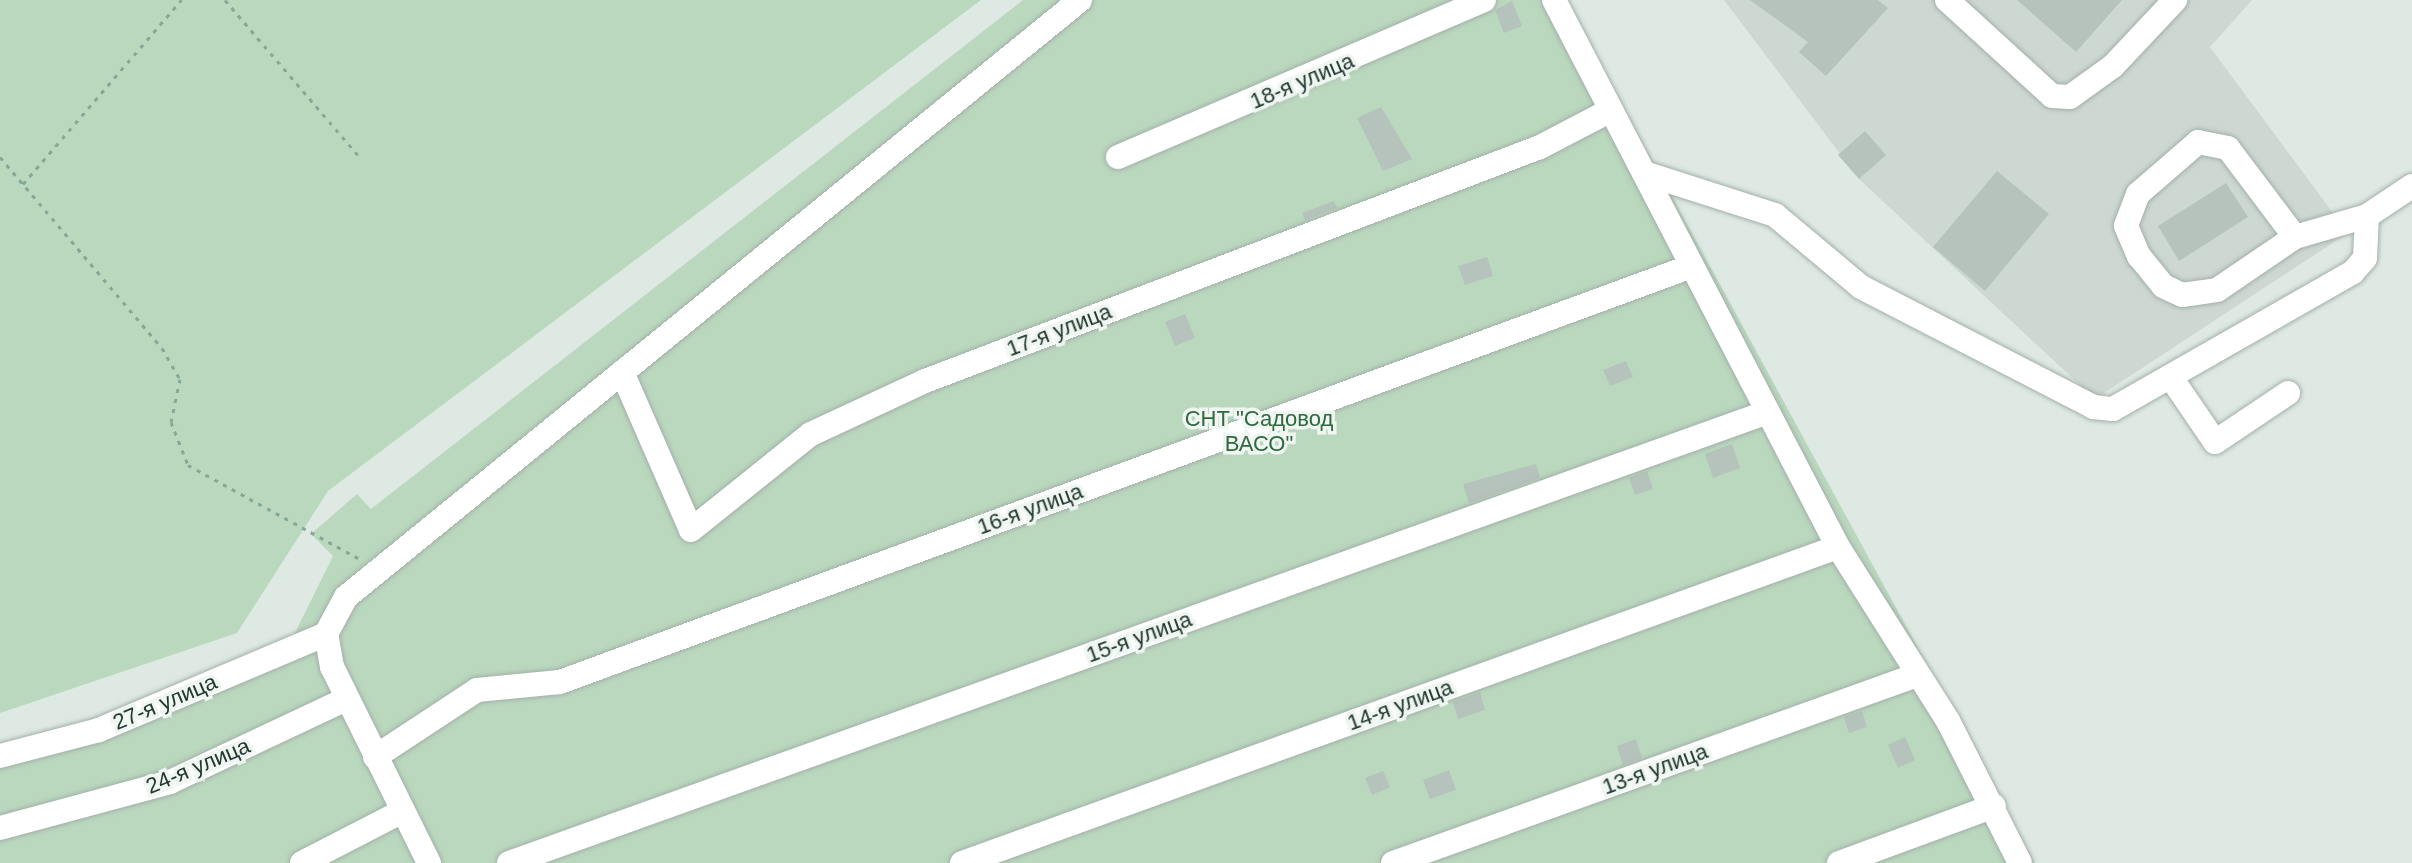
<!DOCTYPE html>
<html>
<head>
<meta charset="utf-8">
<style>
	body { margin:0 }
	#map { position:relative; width:2412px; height:863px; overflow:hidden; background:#dfe9e3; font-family:Helvetica,sans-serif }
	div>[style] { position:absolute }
	.built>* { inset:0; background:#ced8d2 }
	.green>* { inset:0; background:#bad8be }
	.building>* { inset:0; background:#b5c3bc }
	.path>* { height:3px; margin-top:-1.5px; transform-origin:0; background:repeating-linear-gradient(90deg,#83a998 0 4px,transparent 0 10px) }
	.roads { filter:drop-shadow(0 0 2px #a3b0a9) drop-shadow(0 0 2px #a3b0a9) }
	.minor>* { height:24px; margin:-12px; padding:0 12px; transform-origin:12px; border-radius:12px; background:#fff }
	span { translate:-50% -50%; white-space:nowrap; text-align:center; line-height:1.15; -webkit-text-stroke:7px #eff6f2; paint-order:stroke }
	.street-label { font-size:22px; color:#22372e }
	.park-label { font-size:22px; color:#31693f }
</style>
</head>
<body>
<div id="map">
	<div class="built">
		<div style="clip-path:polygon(1724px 0,2252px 0,2210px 47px,2348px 233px,2095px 399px,1859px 179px)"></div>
	</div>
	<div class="green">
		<div style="clip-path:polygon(0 0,981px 0,328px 491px,237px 633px,0 713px)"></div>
		<div style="clip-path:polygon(1023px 0,1565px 0,2035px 863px,0 863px,0 767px,281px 661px,333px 556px,311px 534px,357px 494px,371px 509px)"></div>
	</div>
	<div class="building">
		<div style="clip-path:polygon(1750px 0,1878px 0,1888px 8px,1826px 76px,1799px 52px,1808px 42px)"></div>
		<div style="clip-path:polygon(2017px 0,2122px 0,2076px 52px)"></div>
		<div style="clip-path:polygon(1512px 1px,1522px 26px,1504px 33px,1495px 10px)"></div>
		<div style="clip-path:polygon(1381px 107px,1412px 159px,1383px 171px,1357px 118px)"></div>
		<div style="clip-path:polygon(1865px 131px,1886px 155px,1859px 179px,1838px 155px)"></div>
		<div style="clip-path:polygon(1997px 171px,2049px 214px,1985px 291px,1933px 247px)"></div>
		<div style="clip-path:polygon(2226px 183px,2248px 217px,2179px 261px,2158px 226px)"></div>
		<div style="clip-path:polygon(1334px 201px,1337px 208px,1305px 220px,1302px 213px)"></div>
		<div style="clip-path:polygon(1487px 257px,1493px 276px,1465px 285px,1458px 266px)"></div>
		<div style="clip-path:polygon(1185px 314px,1195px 338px,1175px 346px,1165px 322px)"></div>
		<div style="clip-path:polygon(1626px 361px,1633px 377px,1610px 386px,1603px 370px)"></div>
		<div style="clip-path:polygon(1732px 444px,1740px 468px,1713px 478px,1705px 454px)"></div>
		<div style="clip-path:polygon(1536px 464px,1540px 478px,1469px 503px,1463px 484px)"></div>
		<div style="clip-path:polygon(1647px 471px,1653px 489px,1635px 495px,1629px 478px)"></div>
		<div style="clip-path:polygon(1480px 692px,1485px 710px,1458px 719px,1453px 702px)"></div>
		<div style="clip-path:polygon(1862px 711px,1867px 727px,1849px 733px,1844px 717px)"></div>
		<div style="clip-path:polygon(1905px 737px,1915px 760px,1898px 768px,1888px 745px)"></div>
		<div style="clip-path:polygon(1636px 739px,1642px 758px,1623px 765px,1617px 746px)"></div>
		<div style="clip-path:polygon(1449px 770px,1456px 790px,1430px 799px,1423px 780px)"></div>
		<div style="clip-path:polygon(1383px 771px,1390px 787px,1372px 795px,1365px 778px)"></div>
	</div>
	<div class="path">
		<div style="left:225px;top:0;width:204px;rotate:49.4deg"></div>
		<div style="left:0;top:157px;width:250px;rotate:49.7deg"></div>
		<div style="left:162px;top:348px;width:36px;rotate:60deg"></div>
		<div style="left:180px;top:379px;width:44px;rotate:101.8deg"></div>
		<div style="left:171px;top:422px;width:46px;rotate:68.4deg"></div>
		<div style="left:188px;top:465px;width:194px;rotate:28.7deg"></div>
		<div style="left:23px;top:184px;width:243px;rotate:-49.3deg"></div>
	</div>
	<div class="roads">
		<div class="minor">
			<div style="left:1554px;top:0;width:616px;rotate:62.56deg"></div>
			<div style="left:1838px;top:547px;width:206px;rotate:57.7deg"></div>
			<div style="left:1948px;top:721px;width:159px;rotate:63.1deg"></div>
			<div style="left:1947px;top:0;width:142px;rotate:42.4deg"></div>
			<div style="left:2052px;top:96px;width:18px;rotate:3deg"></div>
			<div style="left:2070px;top:97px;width:53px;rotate:-35.8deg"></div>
			<div style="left:2113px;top:66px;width:91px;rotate:-46.8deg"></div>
			<div style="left:1118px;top:157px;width:398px;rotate:-23.2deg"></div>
			<div style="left:1644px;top:173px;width:138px;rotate:17.8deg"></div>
			<div style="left:1775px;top:215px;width:112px;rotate:39.9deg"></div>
			<div style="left:1861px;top:287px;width:261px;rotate:27.3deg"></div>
			<div style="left:2093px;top:407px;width:20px;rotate:6deg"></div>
			<div style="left:2113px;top:409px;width:276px;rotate:-29.7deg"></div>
			<div style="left:2353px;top:272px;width:18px;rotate:-49deg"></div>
			<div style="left:2365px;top:258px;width:42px;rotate:-87.3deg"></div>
			<div style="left:2295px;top:237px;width:111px;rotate:-127deg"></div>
			<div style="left:2228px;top:148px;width:31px;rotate:-169deg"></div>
			<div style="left:2198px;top:142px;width:79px;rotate:139.1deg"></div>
			<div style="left:2138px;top:194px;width:34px;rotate:111deg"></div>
			<div style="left:2126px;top:226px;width:33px;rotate:67deg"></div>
			<div style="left:2139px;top:256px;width:38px;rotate:51deg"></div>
			<div style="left:2163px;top:286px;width:21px;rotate:25deg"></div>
			<div style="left:2182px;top:295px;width:35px;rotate:-8deg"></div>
			<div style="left:2217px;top:290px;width:94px;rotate:-34.2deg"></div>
			<div style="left:2295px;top:237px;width:75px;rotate:-16.3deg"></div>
			<div style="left:2367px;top:216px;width:54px;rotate:-33.7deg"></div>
			<div style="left:622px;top:372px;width:172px;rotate:66.4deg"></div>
			<div style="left:691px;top:530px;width:154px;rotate:-38.7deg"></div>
			<div style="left:811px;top:434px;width:126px;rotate:-24.9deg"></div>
			<div style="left:925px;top:381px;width:658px;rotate:-20.83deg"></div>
			<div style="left:1540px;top:147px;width:80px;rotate:-27.5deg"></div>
			<div style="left:2172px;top:379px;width:76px;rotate:55.7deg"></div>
			<div style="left:2215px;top:442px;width:88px;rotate:-33.9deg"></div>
			<div style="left:0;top:756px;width:102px;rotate:-14.7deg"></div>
			<div style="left:99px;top:730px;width:246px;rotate:-22.9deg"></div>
			<div style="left:375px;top:757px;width:122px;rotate:-33.3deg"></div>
			<div style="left:477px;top:690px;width:83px;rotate:-5.5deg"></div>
			<div style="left:560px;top:682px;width:1206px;rotate:-20.18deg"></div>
			<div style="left:0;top:828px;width:176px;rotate:-15.1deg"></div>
			<div style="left:170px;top:782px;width:192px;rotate:-25.2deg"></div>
			<div style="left:302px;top:863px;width:111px;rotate:-27.3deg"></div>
			<div style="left:429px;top:863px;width:219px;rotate:-116.3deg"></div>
			<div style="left:332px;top:667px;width:34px;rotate:-100deg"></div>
			<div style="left:326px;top:634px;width:42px;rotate:-61.6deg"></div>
			<div style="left:346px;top:597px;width:946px;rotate:-39.12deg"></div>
			<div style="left:509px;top:863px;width:1337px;rotate:-19.71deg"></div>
			<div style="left:962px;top:863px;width:931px;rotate:-19.84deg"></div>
			<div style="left:1393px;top:863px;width:557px;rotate:-19.74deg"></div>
			<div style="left:1839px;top:863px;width:165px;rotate:-20.2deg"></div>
		</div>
	</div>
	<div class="street-label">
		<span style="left:1302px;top:81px;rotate:-23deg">18-я улица</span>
		<span style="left:1059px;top:330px;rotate:-21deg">17-я улица</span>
		<span style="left:1030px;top:509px;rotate:-20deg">16-я улица</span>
		<span style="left:1139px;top:637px;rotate:-20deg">15-я улица</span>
		<span style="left:165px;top:702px;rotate:-23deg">27-я улица</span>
		<span style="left:1400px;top:705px;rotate:-20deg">14-я улица</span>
		<span style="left:198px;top:766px;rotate:-23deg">24-я улица</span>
		<span style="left:1655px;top:769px;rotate:-20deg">13-я улица</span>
	</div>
	<div class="park-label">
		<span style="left:1259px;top:431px">СНТ "Садовод<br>ВАСО"</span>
	</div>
</div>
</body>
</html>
